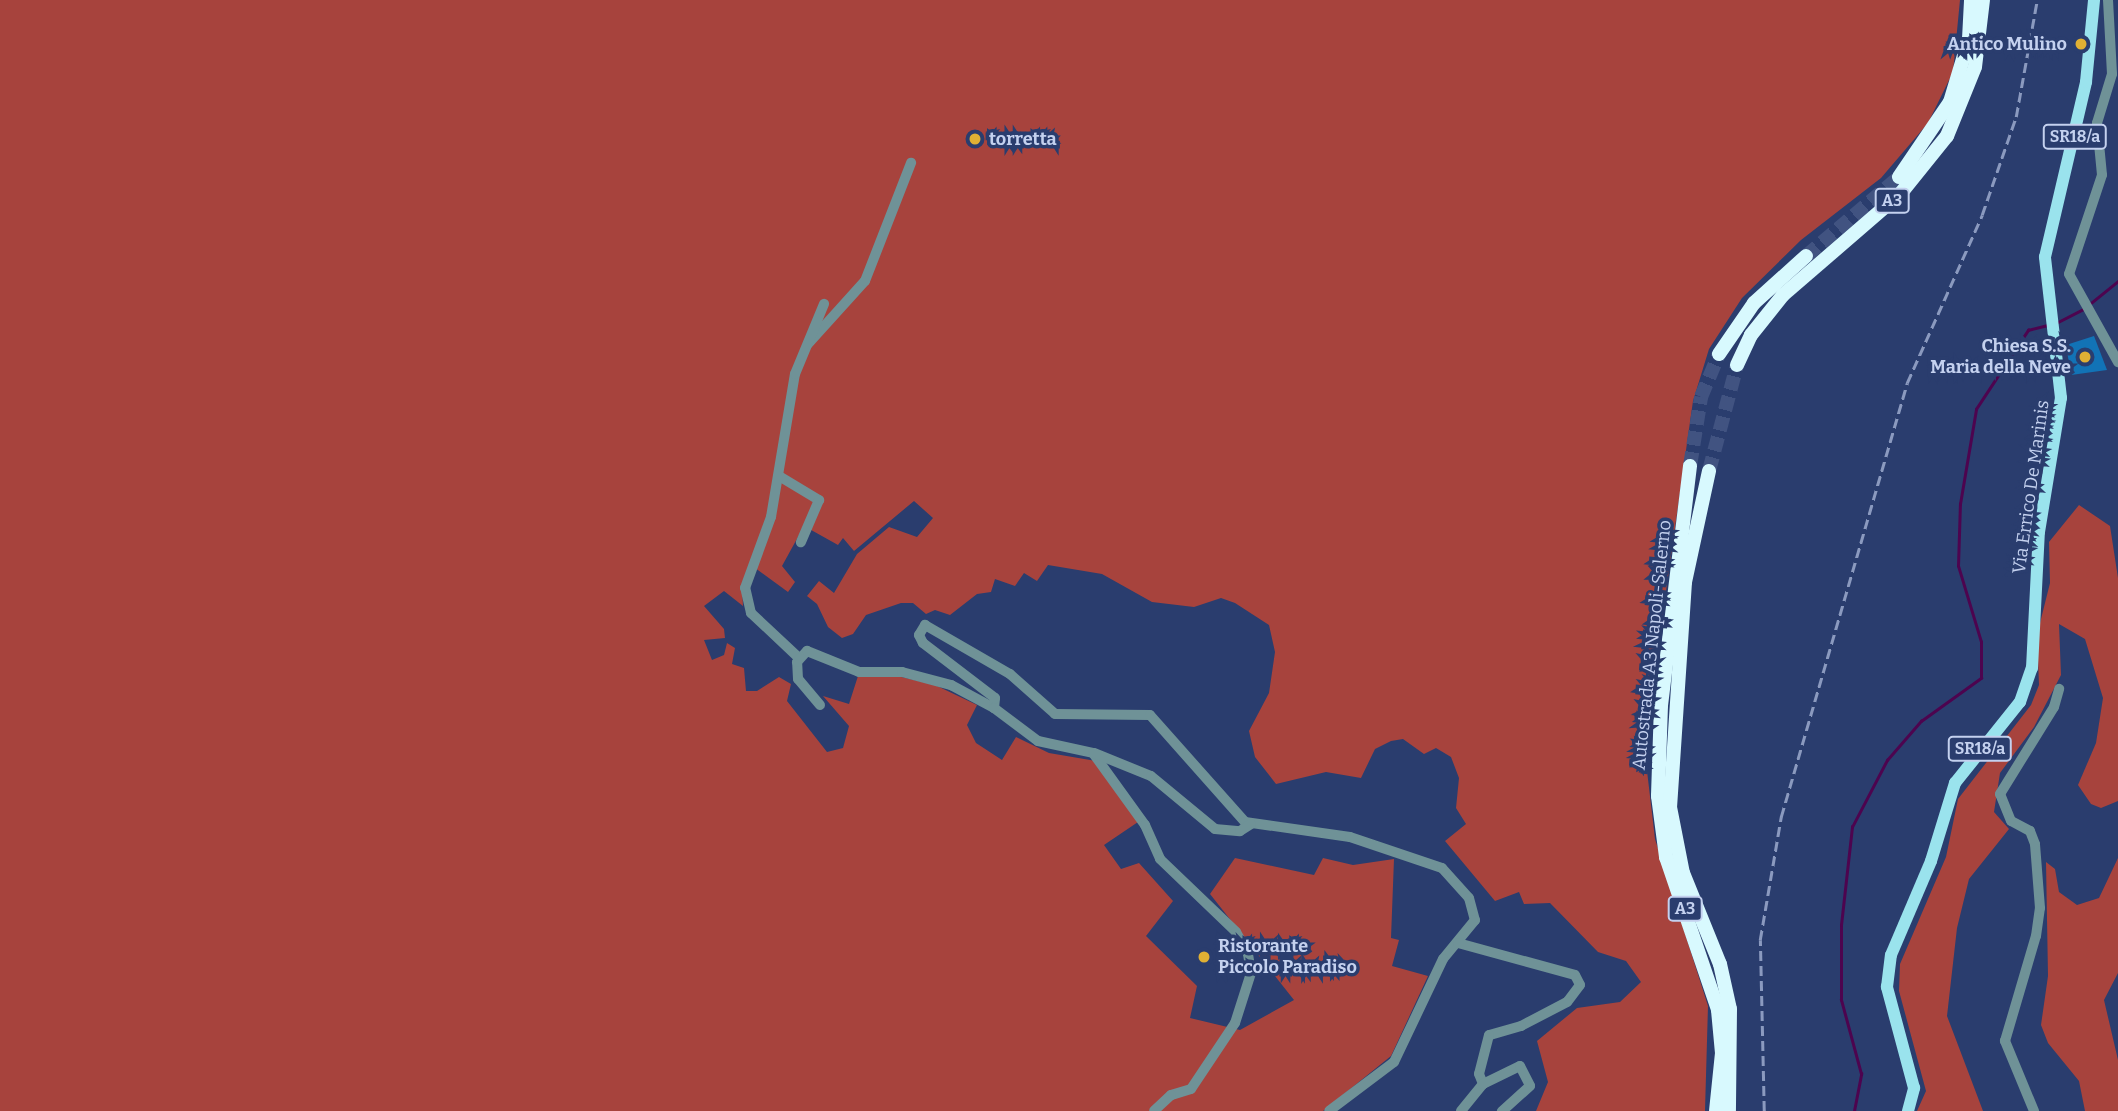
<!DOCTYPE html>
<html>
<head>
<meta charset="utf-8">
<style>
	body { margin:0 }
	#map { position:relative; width:2118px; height:1111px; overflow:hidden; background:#2a3d6e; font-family:Bitter,serif }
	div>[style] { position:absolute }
	.forest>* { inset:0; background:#a7433d }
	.stream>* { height:2.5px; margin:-1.25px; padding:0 1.25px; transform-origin:1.25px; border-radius:1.25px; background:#4d044f }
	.building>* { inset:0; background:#1273b6 }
	.highway-tunnel>* { height:14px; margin-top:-7px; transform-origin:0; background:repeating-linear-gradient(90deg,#415381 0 14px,transparent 0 21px) }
	.minor>* { height:10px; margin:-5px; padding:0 5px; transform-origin:5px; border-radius:5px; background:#6f9297 }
	.major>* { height:12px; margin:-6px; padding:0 6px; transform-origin:6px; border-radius:6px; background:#9ae3ed }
	.highway>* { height:14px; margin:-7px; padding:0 7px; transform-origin:7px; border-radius:7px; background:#d8f9fe }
	.rail>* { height:2.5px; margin-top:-1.25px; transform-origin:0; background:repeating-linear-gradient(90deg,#8b9abf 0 10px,transparent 0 15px) }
	.dots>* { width:19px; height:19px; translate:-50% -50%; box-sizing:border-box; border:4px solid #2a3d6e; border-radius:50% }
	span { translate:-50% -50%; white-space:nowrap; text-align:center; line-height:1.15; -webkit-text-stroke:7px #2a3d6e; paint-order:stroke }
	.shield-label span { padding:2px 5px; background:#2a3d6e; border:2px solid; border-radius:5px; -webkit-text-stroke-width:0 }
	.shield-label { font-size:16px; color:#c4d1ef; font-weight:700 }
	.poi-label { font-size:18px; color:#c4d1ef; font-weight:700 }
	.right { translate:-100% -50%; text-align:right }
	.left { translate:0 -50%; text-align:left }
	.street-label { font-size:18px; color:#c4d1ef }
</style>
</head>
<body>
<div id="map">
	<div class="forest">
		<div style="clip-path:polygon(0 0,1960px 0,1953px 72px,1928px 123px,1881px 178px,1801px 240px,1742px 298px,1709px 349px,1693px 401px,1644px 745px,1655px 839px,1708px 1006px,1705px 1111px,1536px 1111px,1548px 1082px,1537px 1041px,1577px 1008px,1620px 1002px,1641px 982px,1626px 961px,1598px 952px,1550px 903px,1524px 904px,1519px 892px,1495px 901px,1445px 841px,1466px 824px,1456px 808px,1459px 778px,1451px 757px,1436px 748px,1424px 754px,1403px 739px,1391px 741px,1375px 749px,1361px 778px,1326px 772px,1276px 784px,1255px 757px,1249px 731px,1269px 693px,1275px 652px,1269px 625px,1235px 603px,1221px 598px,1194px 607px,1152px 602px,1102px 574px,1048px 565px,1037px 581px,1024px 573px,1015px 586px,995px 579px,991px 592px,977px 594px,950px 615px,935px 610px,926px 614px,913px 603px,901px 603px,866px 615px,853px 634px,842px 638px,828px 627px,817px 604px,807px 596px,819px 581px,834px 593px,857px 554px,889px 527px,917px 537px,933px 518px,914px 501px,854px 551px,843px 538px,838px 545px,804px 526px,782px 566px,795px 582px,788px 592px,751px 565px,742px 587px,743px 606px,724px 591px,704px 606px,724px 629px,725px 638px,704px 640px,712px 660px,724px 655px,727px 643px,735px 648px,732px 664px,744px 668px,746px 691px,757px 691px,779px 677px,791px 684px,787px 701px,827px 752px,843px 748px,849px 726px,823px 696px,849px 704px,858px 676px,893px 675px,935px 685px,977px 705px,967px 725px,976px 743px,1002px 760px,1016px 737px,1049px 753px,1096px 761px,1138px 822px,1104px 845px,1121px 869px,1139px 863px,1173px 901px,1146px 936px,1197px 986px,1190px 1018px,1240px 1030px,1294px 1000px,1210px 894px,1235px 858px,1314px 875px,1323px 858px,1353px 865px,1394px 859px,1391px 938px,1399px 940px,1392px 966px,1428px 976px,1391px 1056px,1323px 1111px,0 1111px)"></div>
		<div style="clip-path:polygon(2079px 505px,2110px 526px,2118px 578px,2118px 801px,2101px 808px,2091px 804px,2078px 785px,2096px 743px,2103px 698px,2085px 639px,2059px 624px,2061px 675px,2034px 727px,2000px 773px,1994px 812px,2009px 829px,1969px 879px,1957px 928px,1947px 1016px,1983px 1111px,1917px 1111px,1926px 1091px,1899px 991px,1900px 964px,1946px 857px,1958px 799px,2031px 705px,2039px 685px,2037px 635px,2050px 583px,2049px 542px)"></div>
		<div style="clip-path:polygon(2118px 858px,2118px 973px,2104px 1000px,2118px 1060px,2118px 1111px,2085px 1111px,2079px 1081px,2048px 1043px,2041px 1025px,2048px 976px,2046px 862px,2055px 869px,2059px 892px,2077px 905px,2099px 898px)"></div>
	</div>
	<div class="stream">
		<div style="left:2091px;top:303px;width:35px;rotate:-39deg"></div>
		<div style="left:2058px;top:322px;width:31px;rotate:-27deg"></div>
		<div style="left:1854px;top:1111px;width:38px;rotate:-79deg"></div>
		<div style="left:1861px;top:1074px;width:77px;rotate:-105.1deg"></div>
		<div style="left:1841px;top:1000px;width:75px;rotate:-90deg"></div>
		<div style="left:1841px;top:925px;width:99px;rotate:-83.6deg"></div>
		<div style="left:1852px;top:827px;width:76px;rotate:-62.4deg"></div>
		<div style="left:1887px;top:760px;width:52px;rotate:-48.9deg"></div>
		<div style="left:1921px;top:721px;width:74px;rotate:-35.6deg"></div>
		<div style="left:1981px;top:678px;width:36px;rotate:-90deg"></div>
		<div style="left:1981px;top:642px;width:79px;rotate:-106.8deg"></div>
		<div style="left:1958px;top:566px;width:62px;rotate:-88.2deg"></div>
		<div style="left:1960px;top:504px;width:96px;rotate:-80.4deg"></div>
		<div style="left:1976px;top:409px;width:95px;rotate:-56.6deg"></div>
		<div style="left:2028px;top:330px;width:21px;rotate:-14deg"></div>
	</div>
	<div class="building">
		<div style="clip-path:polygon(2094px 336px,2107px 370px,2071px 375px,2066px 345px)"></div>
	</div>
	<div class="highway-tunnel">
		<div style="left:1806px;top:256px;width:122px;rotate:-40.3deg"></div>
		<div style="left:1690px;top:466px;width:70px;rotate:-80.9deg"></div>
		<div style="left:1701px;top:397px;width:47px;rotate:-67.3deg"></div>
		<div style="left:1709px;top:471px;width:110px;rotate:-75.2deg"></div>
	</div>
	<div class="minor">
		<div style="left:2108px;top:0;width:74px;rotate:86.9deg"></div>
		<div style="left:2112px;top:74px;width:51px;rotate:107deg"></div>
		<div style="left:2097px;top:123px;width:52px;rotate:84.5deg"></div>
		<div style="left:2102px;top:175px;width:104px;rotate:108.4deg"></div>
		<div style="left:2069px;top:274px;width:101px;rotate:60.9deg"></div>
		<div style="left:808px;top:344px;width:85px;rotate:-47.9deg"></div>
		<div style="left:865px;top:281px;width:127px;rotate:-68.7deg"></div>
		<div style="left:779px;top:476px;width:47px;rotate:31deg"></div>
		<div style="left:819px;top:500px;width:46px;rotate:113.2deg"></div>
		<div style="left:799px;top:658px;width:66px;rotate:-136.8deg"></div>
		<div style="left:751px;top:613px;width:26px;rotate:-103deg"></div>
		<div style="left:745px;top:588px;width:76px;rotate:-69.9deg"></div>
		<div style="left:771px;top:517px;width:145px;rotate:-80.5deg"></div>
		<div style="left:795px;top:374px;width:76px;rotate:-67.5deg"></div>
		<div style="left:820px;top:705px;width:34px;rotate:-130deg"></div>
		<div style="left:798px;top:679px;width:17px;rotate:-93deg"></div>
		<div style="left:797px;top:662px;width:15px;rotate:-48deg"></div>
		<div style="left:807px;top:651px;width:56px;rotate:22deg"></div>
		<div style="left:859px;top:672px;width:43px"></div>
		<div style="left:902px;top:672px;width:51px;rotate:14.9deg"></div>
		<div style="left:951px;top:685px;width:49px;rotate:28.1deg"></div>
		<div style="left:994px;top:708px;width:10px;rotate:-84deg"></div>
		<div style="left:995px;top:698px;width:91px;rotate:-142.6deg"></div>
		<div style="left:923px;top:643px;width:9px;rotate:-117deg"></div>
		<div style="left:919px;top:635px;width:12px;rotate:-59deg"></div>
		<div style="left:925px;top:625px;width:98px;rotate:30deg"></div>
		<div style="left:1010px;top:674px;width:60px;rotate:41.6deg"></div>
		<div style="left:1055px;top:714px;width:95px;rotate:0.6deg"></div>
		<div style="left:1150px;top:715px;width:143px;rotate:48.4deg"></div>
		<div style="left:1245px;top:822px;width:106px;rotate:8.1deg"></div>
		<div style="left:1350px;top:837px;width:97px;rotate:18.6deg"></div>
		<div style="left:1442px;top:868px;width:40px;rotate:48deg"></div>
		<div style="left:1469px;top:898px;width:23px;rotate:75deg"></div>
		<div style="left:1475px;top:920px;width:50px;rotate:129.4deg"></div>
		<div style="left:1443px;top:959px;width:114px;rotate:115.4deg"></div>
		<div style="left:1394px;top:1062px;width:81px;rotate:143deg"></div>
		<div style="left:994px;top:708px;width:55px;rotate:36.9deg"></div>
		<div style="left:1038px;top:741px;width:56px;rotate:12.3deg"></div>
		<div style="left:1093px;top:753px;width:89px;rotate:54.2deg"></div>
		<div style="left:1145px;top:825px;width:37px;rotate:66deg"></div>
		<div style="left:1160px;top:859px;width:105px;rotate:43.8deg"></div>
		<div style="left:1236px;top:932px;width:25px;rotate:61deg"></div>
		<div style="left:1248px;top:954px;width:19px;rotate:81deg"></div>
		<div style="left:1251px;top:973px;width:52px;rotate:107.7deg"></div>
		<div style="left:1235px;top:1023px;width:79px;rotate:123.7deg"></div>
		<div style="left:1191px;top:1089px;width:21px;rotate:163deg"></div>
		<div style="left:1171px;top:1095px;width:23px;rotate:137deg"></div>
		<div style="left:1094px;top:753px;width:61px;rotate:22deg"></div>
		<div style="left:1151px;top:776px;width:83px;rotate:39.6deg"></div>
		<div style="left:1215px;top:829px;width:25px;rotate:5deg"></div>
		<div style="left:1240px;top:831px;width:13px;rotate:-32deg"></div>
		<div style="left:1458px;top:943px;width:121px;rotate:15.3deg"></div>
		<div style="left:1575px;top:975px;width:11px;rotate:63deg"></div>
		<div style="left:1580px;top:985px;width:21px;rotate:127deg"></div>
		<div style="left:1567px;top:1002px;width:52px;rotate:152.4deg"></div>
		<div style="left:1521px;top:1026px;width:33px;rotate:164deg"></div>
		<div style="left:1489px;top:1035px;width:40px;rotate:104.4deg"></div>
		<div style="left:1479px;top:1074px;width:11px;rotate:68deg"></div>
		<div style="left:1461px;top:1111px;width:35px;rotate:-51deg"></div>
		<div style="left:1483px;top:1084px;width:41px;rotate:-25.9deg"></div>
		<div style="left:1520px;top:1066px;width:22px;rotate:63deg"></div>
		<div style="left:1530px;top:1086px;width:38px;rotate:138deg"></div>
		<div style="left:2034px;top:1111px;width:76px;rotate:-112.5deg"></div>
		<div style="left:2005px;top:1041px;width:109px;rotate:-73.6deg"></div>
		<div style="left:2036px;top:936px;width:28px;rotate:-82deg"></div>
		<div style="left:2040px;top:908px;width:64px;rotate:-94.5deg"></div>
		<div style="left:2035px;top:844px;width:14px;rotate:-111deg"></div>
		<div style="left:2030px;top:831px;width:21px;rotate:-152deg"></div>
		<div style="left:2011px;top:821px;width:29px;rotate:-112deg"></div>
		<div style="left:2000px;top:794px;width:102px;rotate:-58.2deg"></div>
		<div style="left:2054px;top:707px;width:19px;rotate:-74deg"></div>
	</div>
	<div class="major">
		<div style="left:1908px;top:1111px;width:24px;rotate:-75deg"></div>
		<div style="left:1914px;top:1088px;width:105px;rotate:-105deg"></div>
		<div style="left:1887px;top:987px;width:32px;rotate:-83deg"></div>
		<div style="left:1891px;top:955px;width:102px;rotate:-66.9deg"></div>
		<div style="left:1931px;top:861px;width:82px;rotate:-72.9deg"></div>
		<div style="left:1955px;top:783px;width:104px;rotate:-51.3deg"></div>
		<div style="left:2020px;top:702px;width:36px;rotate:-71deg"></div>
		<div style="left:2032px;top:668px;width:136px;rotate:-87.1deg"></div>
		<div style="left:2039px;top:532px;width:136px;rotate:-80.7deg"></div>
		<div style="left:2061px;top:398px;width:142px;rotate:-96.5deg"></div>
		<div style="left:2045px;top:257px;width:180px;rotate:-76.8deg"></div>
		<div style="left:2086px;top:82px;width:82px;rotate:-84.4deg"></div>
	</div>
	<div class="highway">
		<div style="left:1899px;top:177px;width:91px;rotate:-55.8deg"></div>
		<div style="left:1950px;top:102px;width:66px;rotate:-73.2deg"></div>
		<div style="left:1969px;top:39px;width:39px;rotate:-87deg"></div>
		<div style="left:1719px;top:354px;width:62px;rotate:-55.5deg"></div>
		<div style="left:1754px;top:303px;width:70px;rotate:-42.1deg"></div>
		<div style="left:1737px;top:365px;width:33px;rotate:-65deg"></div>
		<div style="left:1751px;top:335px;width:51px;rotate:-51.3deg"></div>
		<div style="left:1783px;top:295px;width:156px;rotate:-40.8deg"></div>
		<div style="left:1901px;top:193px;width:73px;rotate:-51.1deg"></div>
		<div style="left:1947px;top:136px;width:74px;rotate:-67.9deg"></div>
		<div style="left:1975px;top:67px;width:67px;rotate:-83.2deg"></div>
		<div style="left:1690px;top:466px;width:241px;rotate:96.9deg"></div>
		<div style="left:1661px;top:705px;width:91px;rotate:91.9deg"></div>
		<div style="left:1658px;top:796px;width:62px;rotate:82.5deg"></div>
		<div style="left:1666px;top:857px;width:162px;rotate:71.2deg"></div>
		<div style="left:1718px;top:1010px;width:43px;rotate:84.7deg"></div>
		<div style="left:1722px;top:1053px;width:58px;rotate:95.9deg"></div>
		<div style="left:1709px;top:471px;width:114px;rotate:102.2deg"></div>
		<div style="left:1685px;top:582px;width:225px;rotate:93.8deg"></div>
		<div style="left:1670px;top:807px;width:67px;rotate:78.9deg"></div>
		<div style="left:1683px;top:873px;width:98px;rotate:67.9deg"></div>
		<div style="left:1720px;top:964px;width:46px;rotate:77.5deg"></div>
		<div style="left:1730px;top:1009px;width:102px;rotate:90.6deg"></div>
	</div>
	<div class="rail">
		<div style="left:1764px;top:1111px;width:171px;rotate:-91.3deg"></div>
		<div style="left:1760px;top:940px;width:125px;rotate:-80.3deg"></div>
		<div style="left:1781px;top:817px;width:452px;rotate:-73.8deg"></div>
		<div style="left:1907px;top:383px;width:184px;rotate:-65.9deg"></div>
		<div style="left:1982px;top:215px;width:104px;rotate:-70.9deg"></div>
		<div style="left:2016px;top:117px;width:119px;rotate:-79.8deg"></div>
	</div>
	<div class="dots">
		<div style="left:2081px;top:44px;background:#e0b034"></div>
		<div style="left:975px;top:139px;background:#e0b034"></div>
		<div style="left:2085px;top:357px;background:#e0b034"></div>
		<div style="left:1204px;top:957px;background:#e0b034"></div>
	</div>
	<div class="shield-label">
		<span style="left:2075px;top:137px">SR18/a</span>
		<span style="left:1892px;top:201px">A3</span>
		<span style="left:1980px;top:749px">SR18/a</span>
		<span style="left:1685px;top:909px">A3</span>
	</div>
	<div class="poi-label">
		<span class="right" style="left:2067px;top:44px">Antico Mulino</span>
		<span class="left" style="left:989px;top:139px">torretta</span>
		<span class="right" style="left:2071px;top:357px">Chiesa S.S.<br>Maria della Neve</span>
		<span class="left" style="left:1218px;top:957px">Ristorante<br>Piccolo Paradiso</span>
	</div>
	<div class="street-label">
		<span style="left:2031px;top:487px;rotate:-82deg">Via Errico De Marinis</span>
		<span style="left:1652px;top:645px;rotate:-84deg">Autostrada A3 Napoli-Salerno</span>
	</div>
</div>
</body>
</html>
